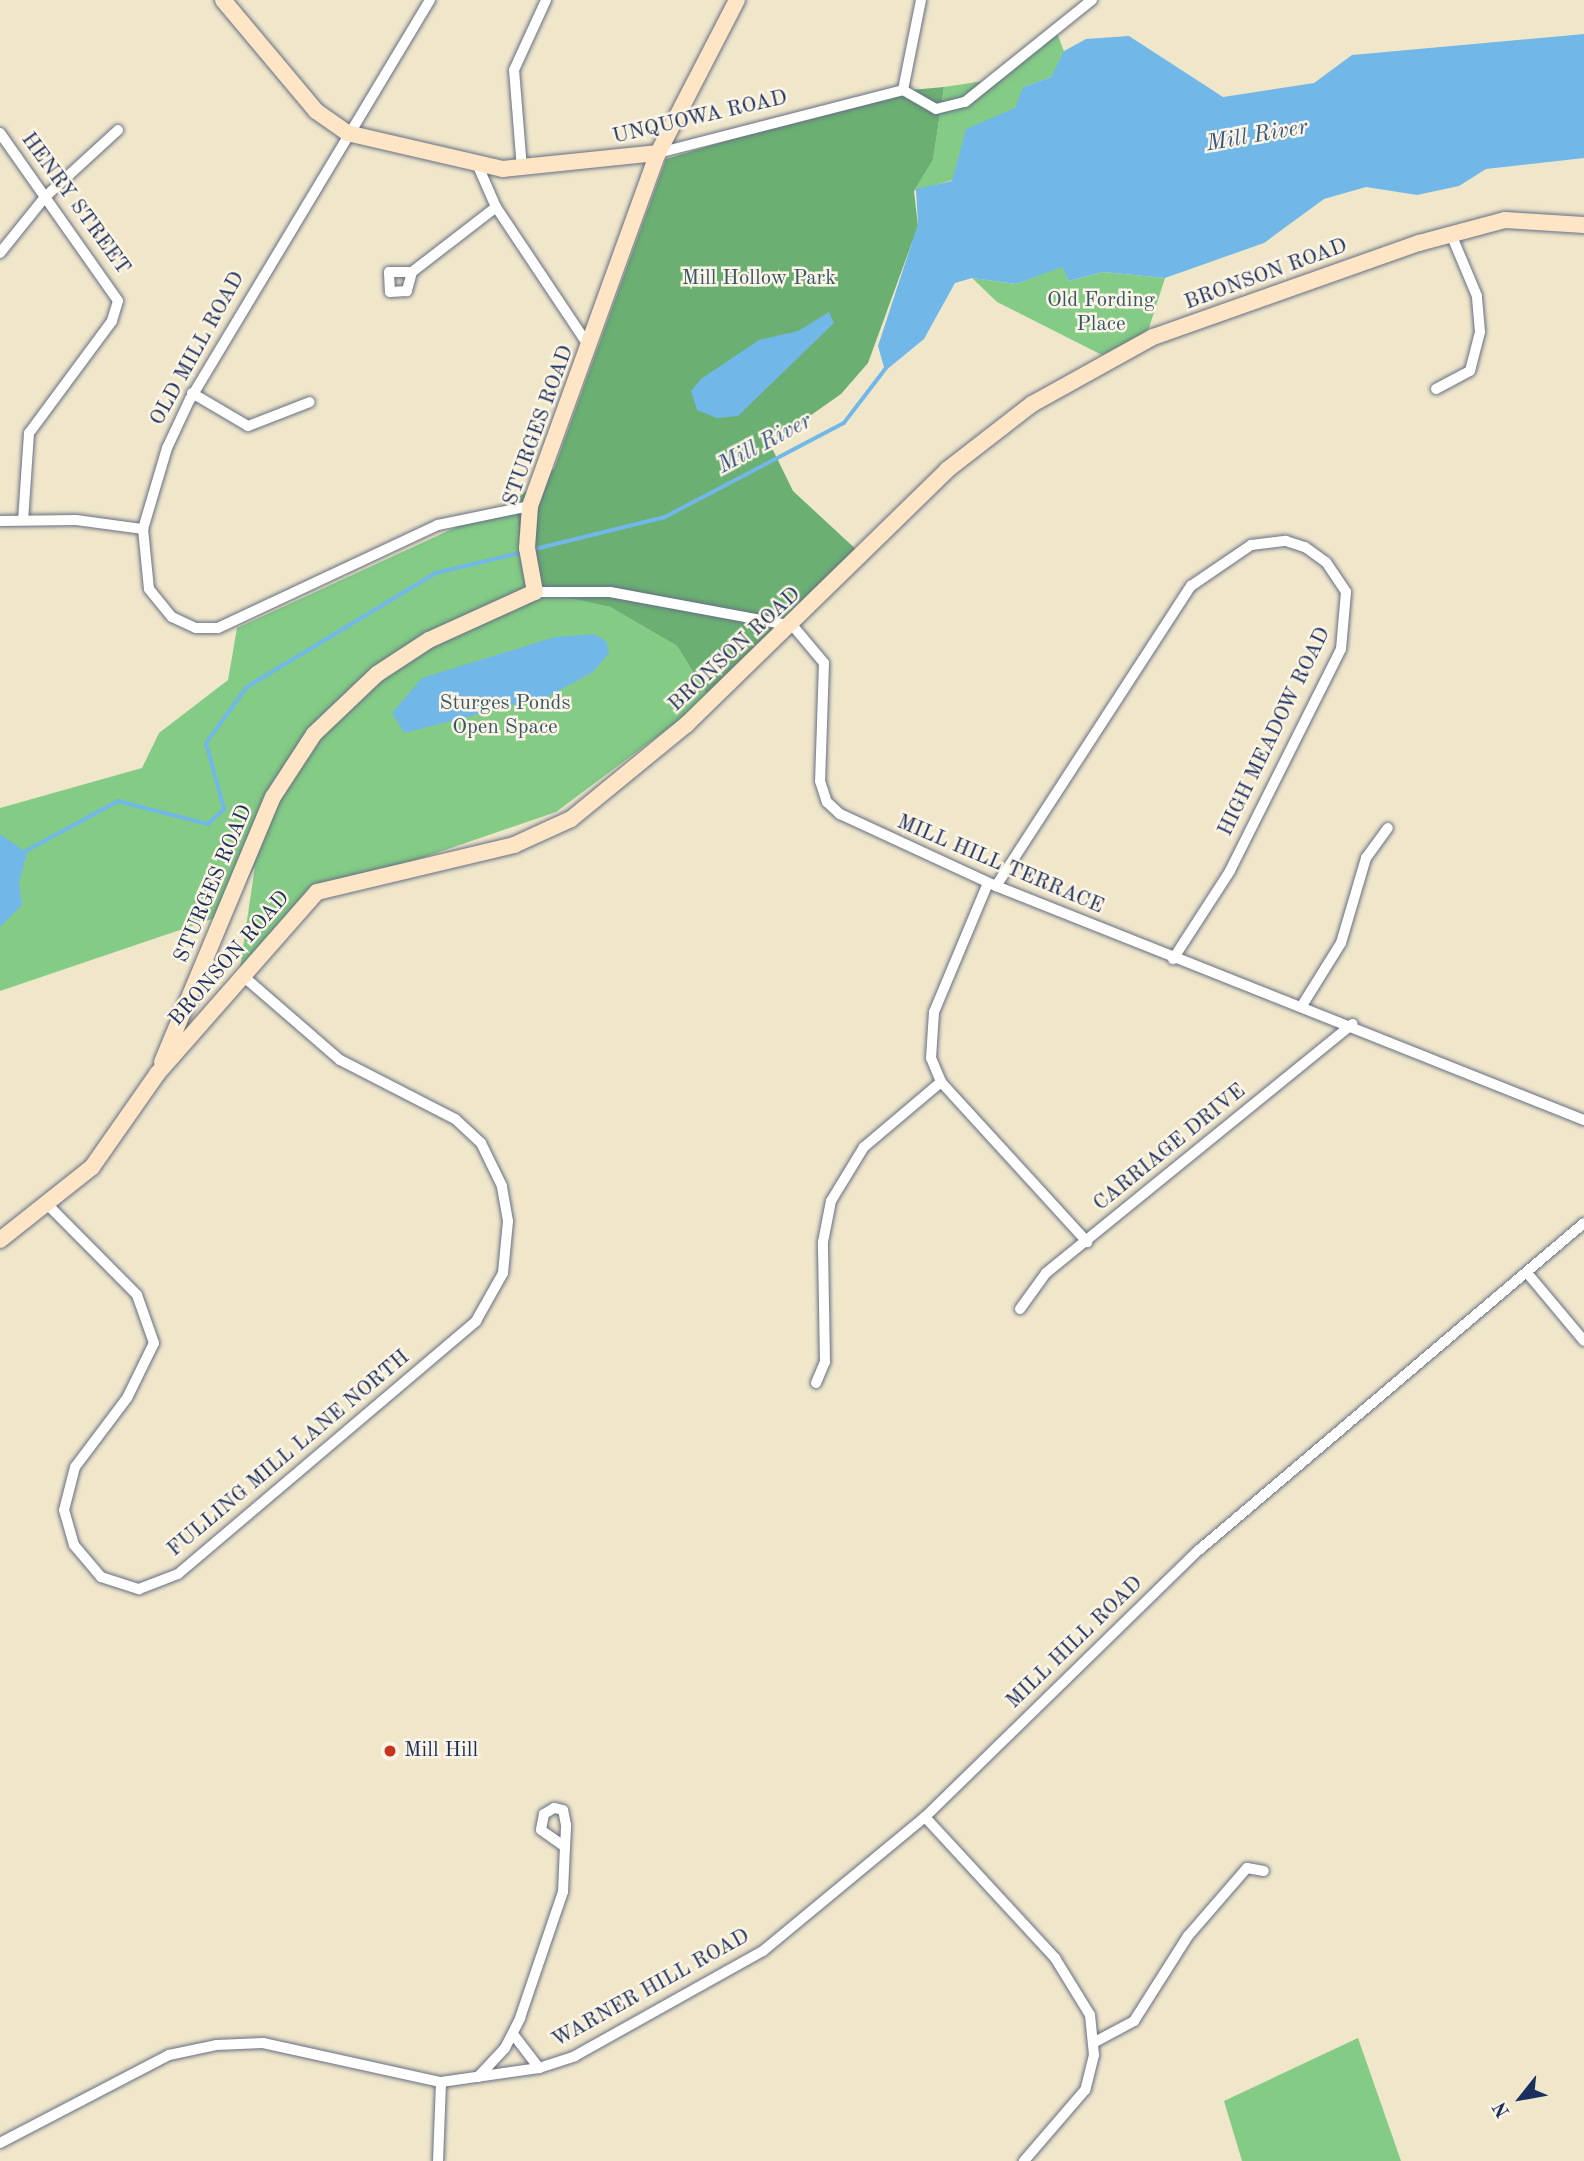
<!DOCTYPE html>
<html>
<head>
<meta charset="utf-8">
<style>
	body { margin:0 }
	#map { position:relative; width:1584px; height:2161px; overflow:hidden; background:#f0e7cb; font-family:"Old Standard TT",serif }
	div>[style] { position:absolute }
	.green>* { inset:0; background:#84cb86 }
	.forest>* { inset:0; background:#6baf73 }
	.water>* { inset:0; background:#71b8e8 }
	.stream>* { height:3.5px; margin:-1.75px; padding:0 1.75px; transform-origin:1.75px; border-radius:1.75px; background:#71b8e8 }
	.roads { filter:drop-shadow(0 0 2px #666f84) drop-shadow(0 0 2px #666f84) }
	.street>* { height:10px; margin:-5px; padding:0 5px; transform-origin:5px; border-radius:5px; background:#fff }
	.secondary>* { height:16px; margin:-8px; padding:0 8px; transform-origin:8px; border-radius:8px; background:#fde5c5 }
	.dots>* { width:19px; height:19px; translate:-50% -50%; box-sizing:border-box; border:4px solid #fcf5e5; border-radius:50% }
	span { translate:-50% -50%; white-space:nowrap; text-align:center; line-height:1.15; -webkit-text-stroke:5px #fcf5e5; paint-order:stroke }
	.street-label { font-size:21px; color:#1b2f5e }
	.park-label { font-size:21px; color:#355668 }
	.poi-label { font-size:21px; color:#1b2f5e }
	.left { translate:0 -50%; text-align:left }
	.water-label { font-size:23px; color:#355887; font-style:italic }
	.north { position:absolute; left:1486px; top:2063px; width:70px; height:70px; -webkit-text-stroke:5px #fcf5e5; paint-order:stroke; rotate:239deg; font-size:19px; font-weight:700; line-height:28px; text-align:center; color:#1b2f5e }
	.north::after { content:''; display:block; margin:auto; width:24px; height:32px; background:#1b2f5e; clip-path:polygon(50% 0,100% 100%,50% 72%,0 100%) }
</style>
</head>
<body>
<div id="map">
	<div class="green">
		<div style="clip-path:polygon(1057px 33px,1065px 54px,1051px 77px,1026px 86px,1014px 110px,953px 180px,914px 191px,933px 160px,944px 87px,1004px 78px)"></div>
		<div style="clip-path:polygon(1062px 266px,1069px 281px,1103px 272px,1165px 278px,1148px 331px,1102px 355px,997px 302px,972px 278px,1016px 284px)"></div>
		<div style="clip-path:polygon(515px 500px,526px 587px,610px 607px,677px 646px,709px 698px,556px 812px,317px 894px,240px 968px,255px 866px,230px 913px,0 991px,0 808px,142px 768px,159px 733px,228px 680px,237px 628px)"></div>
		<div style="clip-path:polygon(1358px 2038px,1401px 2161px,1242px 2161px,1224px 2101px)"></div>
	</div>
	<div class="forest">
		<div style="clip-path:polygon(944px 87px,933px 160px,914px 191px,918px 226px,868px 363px,841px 394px,770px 444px,793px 491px,860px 553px,709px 698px,677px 646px,610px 607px,526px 588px,515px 500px,554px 469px,666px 159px,889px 92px)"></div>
	</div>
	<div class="water">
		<div style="clip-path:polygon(1584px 34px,1584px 158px,1486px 169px,1459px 186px,1417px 195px,1366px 187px,1324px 199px,1264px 243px,1165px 278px,1103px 272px,1069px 281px,1062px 267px,1016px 284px,972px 278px,955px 283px,924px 339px,885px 371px,878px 346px,918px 224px,916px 189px,952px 181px,966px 129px,1015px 108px,1023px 87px,1051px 77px,1064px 51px,1086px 39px,1129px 36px,1223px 97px,1314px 83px,1352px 55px)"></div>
		<div style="clip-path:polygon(829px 312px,834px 323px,738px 416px,717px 418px,697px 410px,691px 391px,701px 379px,759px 340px,798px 331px)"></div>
		<div style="clip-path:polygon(594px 634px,606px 641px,609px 653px,593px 672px,549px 696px,404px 733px,392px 713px,422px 678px,555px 637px)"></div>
		<div style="clip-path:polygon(0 834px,27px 853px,19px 883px,22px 905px,0 927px)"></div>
	</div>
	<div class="stream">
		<div style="left:531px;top:550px;width:138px;rotate:-13.8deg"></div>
		<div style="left:665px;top:517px;width:202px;rotate:-27.7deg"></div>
		<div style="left:844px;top:423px;width:69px;rotate:-52.6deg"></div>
		<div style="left:22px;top:853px;width:109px;rotate:-28.4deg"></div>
		<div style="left:118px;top:801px;width:93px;rotate:14.3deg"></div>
		<div style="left:208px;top:824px;width:22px;rotate:-43deg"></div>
		<div style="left:224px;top:809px;width:68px;rotate:-105.3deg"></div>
		<div style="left:206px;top:743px;width:69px;rotate:-53.8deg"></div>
		<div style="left:247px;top:687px;width:221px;rotate:-31.1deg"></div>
		<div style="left:436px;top:573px;width:90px;rotate:-13.4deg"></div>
	</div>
	<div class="roads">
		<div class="street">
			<div style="left:430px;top:0;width:466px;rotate:121deg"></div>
			<div style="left:190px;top:399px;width:54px;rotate:115.1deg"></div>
			<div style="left:167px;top:448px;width:84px;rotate:106.5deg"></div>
			<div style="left:143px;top:529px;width:60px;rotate:84.3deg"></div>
			<div style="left:149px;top:589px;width:36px;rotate:51deg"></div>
			<div style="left:172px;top:617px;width:26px;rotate:25deg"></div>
			<div style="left:196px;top:628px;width:22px"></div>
			<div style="left:218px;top:628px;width:243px;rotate:-25.1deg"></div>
			<div style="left:438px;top:525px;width:94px;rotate:-11.7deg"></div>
			<div style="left:903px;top:90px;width:38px;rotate:30deg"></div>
			<div style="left:936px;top:109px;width:30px;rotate:-14deg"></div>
			<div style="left:965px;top:102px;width:163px;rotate:-38.8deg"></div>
			<div style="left:0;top:133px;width:205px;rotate:54.9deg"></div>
			<div style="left:118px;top:301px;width:21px;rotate:107deg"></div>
			<div style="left:112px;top:321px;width:139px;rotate:126.5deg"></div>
			<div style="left:29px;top:433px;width:87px;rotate:93.9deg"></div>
			<div style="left:658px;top:153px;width:253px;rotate:-14.4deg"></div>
			<div style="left:903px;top:90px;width:92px;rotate:-78.7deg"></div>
			<div style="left:478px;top:166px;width:45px;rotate:66.3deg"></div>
			<div style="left:496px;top:207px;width:169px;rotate:56.3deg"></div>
			<div style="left:522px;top:169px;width:99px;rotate:-94.6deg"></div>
			<div style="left:514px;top:70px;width:77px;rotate:-65.4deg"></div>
			<div style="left:0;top:253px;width:72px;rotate:-51.2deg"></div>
			<div style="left:45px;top:197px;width:99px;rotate:-42.5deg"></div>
			<div style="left:412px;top:272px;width:20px;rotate:105deg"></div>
			<div style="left:407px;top:291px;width:17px;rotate:177deg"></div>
			<div style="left:390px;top:292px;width:20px;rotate:-93deg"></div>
			<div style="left:389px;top:272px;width:23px"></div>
			<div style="left:412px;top:272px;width:106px;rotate:-37.7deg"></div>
			<div style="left:1436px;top:389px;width:38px;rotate:-28deg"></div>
			<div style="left:1470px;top:371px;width:40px;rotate:-75.6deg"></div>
			<div style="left:1480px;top:332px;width:36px;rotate:-95deg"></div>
			<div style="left:1477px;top:296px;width:67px;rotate:-112.8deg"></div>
			<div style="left:192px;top:393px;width:65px;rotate:30.5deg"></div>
			<div style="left:248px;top:426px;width:66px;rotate:-21.2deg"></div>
			<div style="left:0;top:521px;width:76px;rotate:-0.8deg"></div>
			<div style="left:76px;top:520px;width:68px;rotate:7.7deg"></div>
			<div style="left:535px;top:592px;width:75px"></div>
			<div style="left:610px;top:592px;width:186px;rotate:10.5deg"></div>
			<div style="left:793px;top:626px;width:48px;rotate:50deg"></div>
			<div style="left:824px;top:663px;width:118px;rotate:91.9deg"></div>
			<div style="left:820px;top:781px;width:22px;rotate:72deg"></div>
			<div style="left:827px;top:802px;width:18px;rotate:43deg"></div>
			<div style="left:840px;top:814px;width:172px;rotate:24.8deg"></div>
			<div style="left:996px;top:886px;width:633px;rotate:21.7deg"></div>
			<div style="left:988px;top:883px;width:140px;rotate:112.7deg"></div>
			<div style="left:934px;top:1012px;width:46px;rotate:93.7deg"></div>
			<div style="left:931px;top:1058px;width:26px;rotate:67deg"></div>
			<div style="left:941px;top:1082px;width:217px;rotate:47.6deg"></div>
			<div style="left:996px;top:886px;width:358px;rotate:-57deg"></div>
			<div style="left:1191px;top:586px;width:73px;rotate:-34.3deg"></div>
			<div style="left:1251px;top:545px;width:35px;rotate:-7deg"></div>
			<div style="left:1286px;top:541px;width:20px;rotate:18deg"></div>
			<div style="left:1305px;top:547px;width:26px;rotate:36deg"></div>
			<div style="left:1326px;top:562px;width:36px;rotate:56deg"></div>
			<div style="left:1346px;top:592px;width:57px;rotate:95deg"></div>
			<div style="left:1341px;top:649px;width:248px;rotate:116.6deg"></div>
			<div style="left:1230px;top:871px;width:105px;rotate:122.9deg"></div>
			<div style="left:1303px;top:1004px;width:72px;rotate:-58.1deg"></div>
			<div style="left:1341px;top:943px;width:89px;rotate:-73.6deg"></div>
			<div style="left:1366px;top:858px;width:37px;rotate:-54deg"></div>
			<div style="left:49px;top:1206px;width:125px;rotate:45.3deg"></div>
			<div style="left:137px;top:1295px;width:51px;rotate:70.5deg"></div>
			<div style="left:154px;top:1343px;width:61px;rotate:116.1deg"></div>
			<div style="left:127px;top:1398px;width:86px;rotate:127deg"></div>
			<div style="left:75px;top:1467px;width:44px;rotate:104.3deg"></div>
			<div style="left:64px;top:1510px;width:36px;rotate:74deg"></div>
			<div style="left:74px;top:1545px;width:42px;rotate:49.8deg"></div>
			<div style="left:101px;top:1577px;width:40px;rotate:18deg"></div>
			<div style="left:139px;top:1589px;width:42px;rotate:-21deg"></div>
			<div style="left:178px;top:1574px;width:391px;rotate:-40.3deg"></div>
			<div style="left:476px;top:1321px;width:55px;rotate:-60.6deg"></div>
			<div style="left:503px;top:1273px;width:52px;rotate:-84.5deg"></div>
			<div style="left:508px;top:1221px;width:36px;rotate:-100deg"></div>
			<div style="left:502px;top:1186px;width:48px;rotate:-116deg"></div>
			<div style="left:481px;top:1143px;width:35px;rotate:-137deg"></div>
			<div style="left:455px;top:1119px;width:129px;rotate:-152.8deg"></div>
			<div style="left:340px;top:1060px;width:130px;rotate:-139.1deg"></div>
			<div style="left:1528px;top:1274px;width:87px;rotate:50.1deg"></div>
			<div style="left:1020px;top:1309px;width:44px;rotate:-54.2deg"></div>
			<div style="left:1046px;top:1273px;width:395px;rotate:-39.1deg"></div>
			<div style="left:816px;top:1383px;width:23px;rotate:-67deg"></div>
			<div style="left:825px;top:1362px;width:120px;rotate:-91deg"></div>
			<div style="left:823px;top:1242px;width:42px;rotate:-79deg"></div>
			<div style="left:831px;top:1201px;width:63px;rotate:-58.6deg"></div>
			<div style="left:864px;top:1147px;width:101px;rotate:-40.2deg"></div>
			<div style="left:925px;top:1817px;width:192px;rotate:47.3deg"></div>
			<div style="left:1055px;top:1958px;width:67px;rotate:58.4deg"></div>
			<div style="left:1090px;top:2015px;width:40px;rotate:84.3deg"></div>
			<div style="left:1094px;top:2055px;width:36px;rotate:104deg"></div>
			<div style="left:1085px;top:2090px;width:94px;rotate:130.7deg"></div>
			<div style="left:513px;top:2034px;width:43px;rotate:52.6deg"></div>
			<div style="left:1093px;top:2043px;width:47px;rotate:-28.2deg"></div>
			<div style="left:1134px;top:2021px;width:101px;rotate:-57.6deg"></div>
			<div style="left:1188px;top:1936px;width:90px;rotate:-49.1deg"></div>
			<div style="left:1247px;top:1868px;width:17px;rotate:10deg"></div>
			<div style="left:478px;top:2077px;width:40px;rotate:-47deg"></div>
			<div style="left:505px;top:2048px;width:34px;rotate:-63deg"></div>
			<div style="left:520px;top:2018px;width:133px;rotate:-71.2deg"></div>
			<div style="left:563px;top:1892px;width:45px;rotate:-87.5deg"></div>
			<div style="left:565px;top:1847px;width:22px;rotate:-87deg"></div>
			<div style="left:566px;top:1825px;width:15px;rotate:-101deg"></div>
			<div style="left:563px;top:1810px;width:9px;rotate:-167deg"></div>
			<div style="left:554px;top:1808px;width:12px;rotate:149deg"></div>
			<div style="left:544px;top:1814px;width:16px;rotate:101deg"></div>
			<div style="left:541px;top:1830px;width:29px;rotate:35deg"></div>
			<div style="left:0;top:2143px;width:191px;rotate:-27.5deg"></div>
			<div style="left:169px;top:2055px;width:48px;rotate:-12deg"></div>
			<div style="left:216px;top:2045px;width:47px;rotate:-2.4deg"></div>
			<div style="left:263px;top:2043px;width:182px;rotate:12.4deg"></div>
			<div style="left:441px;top:2082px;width:99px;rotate:-8.1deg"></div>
			<div style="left:539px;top:2068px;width:38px;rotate:-18deg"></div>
			<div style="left:575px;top:2056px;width:215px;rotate:-29.2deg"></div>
			<div style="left:763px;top:1951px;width:210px;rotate:-39.6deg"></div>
			<div style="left:925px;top:1817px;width:383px;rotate:-44.3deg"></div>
			<div style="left:1199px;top:1550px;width:505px;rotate:-40.34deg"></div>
			<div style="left:438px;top:2161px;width:79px;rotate:-87.8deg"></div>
		</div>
		<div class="secondary">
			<div style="left:223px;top:0;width:145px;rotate:50deg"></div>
			<div style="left:316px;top:111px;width:38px;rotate:35deg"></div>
			<div style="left:347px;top:133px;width:160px;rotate:13deg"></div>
			<div style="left:503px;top:169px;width:156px;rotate:-5.9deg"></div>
			<div style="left:162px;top:1062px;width:287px;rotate:-67.3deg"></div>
			<div style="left:273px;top:797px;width:75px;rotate:-56.9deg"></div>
			<div style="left:314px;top:734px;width:87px;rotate:-43.6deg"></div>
			<div style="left:377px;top:674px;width:62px;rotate:-33.2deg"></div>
			<div style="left:429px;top:640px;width:116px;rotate:-24.4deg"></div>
			<div style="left:535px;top:592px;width:45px;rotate:-100.3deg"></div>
			<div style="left:527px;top:548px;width:42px;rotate:-85.9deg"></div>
			<div style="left:530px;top:506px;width:375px;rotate:-70.1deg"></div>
			<div style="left:658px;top:153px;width:172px;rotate:-62.7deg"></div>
			<div style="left:0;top:1240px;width:117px;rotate:-38.4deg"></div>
			<div style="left:92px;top:1167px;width:113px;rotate:-55deg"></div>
			<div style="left:157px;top:1074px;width:242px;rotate:-48.7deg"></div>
			<div style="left:317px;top:892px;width:203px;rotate:-13.4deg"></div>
			<div style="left:514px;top:845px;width:63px;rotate:-24.5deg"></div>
			<div style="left:571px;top:819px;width:149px;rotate:-39.3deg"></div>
			<div style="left:686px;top:725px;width:365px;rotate:-44.3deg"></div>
			<div style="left:947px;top:470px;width:108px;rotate:-37.8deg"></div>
			<div style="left:1032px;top:404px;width:138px;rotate:-29deg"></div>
			<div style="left:1153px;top:337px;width:282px;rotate:-19.5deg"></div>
			<div style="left:1419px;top:243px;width:89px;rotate:-15deg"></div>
			<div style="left:1505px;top:220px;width:79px;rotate:3.6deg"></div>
		</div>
	</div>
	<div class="dots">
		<div style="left:390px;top:1751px;background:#c8321e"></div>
	</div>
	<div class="street-label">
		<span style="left:700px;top:118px;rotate:-13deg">UNQUOWA ROAD</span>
		<span style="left:75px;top:204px;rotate:54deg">HENRY STREET</span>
		<span style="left:1266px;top:275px;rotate:-20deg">BRONSON ROAD</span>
		<span style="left:198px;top:349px;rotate:-61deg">OLD MILL ROAD</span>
		<span style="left:539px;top:426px;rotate:-70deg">STURGES ROAD</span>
		<span style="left:735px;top:650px;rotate:-43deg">BRONSON ROAD</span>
		<span style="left:1275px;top:732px;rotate:-64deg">HIGH MEADOW ROAD</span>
		<span style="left:1000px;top:865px;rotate:23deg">MILL HILL TERRACE</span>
		<span style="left:214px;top:884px;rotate:-67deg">STURGES ROAD</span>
		<span style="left:230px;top:959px;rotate:-49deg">BRONSON ROAD</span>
		<span style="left:1170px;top:1148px;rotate:-39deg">CARRIAGE DRIVE</span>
		<span style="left:289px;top:1454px;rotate:-40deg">FULLING MILL LANE NORTH</span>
		<span style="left:1075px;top:1643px;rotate:-44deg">MILL HILL ROAD</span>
		<span style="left:651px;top:1989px;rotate:-29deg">WARNER HILL ROAD</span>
	</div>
	<div class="park-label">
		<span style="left:759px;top:279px">Mill Hollow Park</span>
		<span style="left:1101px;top:313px">Old Fording<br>Place</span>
		<span style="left:505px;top:716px">Sturges Ponds<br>Open Space</span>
	</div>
	<div class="poi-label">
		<span class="left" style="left:404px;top:1751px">Mill Hill</span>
	</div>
	<div class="water-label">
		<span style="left:1257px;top:136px;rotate:-10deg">Mill River</span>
		<span style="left:765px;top:444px;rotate:-28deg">Mill River</span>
	</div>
	<div class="north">N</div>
</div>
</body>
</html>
